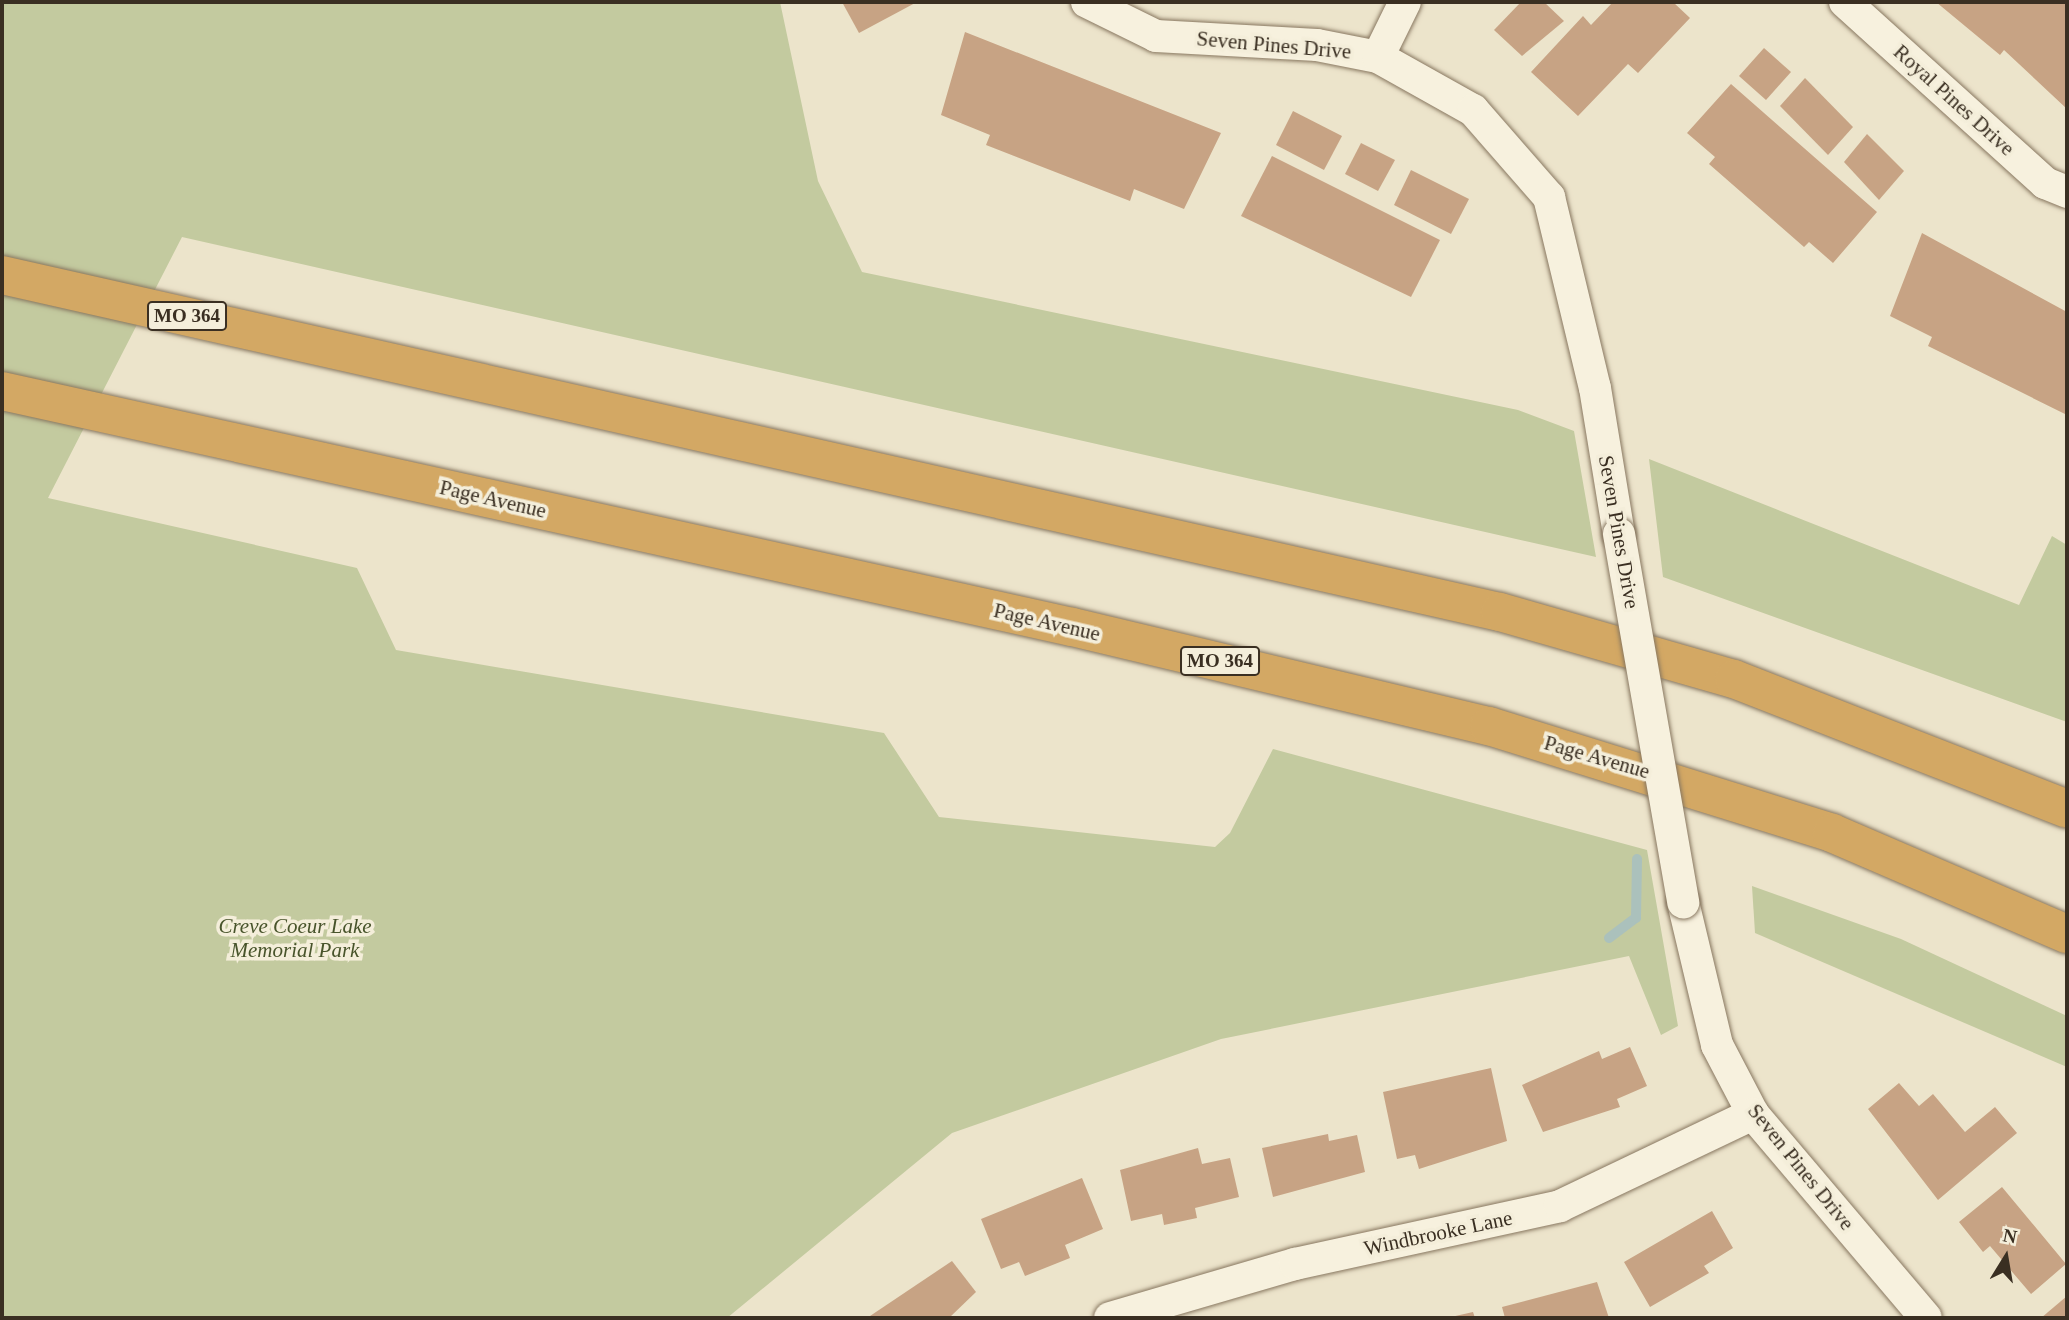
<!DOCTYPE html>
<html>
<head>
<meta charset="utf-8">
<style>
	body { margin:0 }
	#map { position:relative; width:2069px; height:1320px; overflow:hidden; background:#ece4cb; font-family:Georgia,serif }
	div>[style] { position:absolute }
	.green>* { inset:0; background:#c3ca9f }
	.stream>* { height:10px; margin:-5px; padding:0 5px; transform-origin:5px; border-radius:5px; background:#abc1bc }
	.building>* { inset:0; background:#c7a384 }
	.roads { filter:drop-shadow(0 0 2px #887760) drop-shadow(0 0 2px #887760) }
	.street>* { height:32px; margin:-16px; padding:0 16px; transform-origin:16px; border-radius:16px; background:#f7f1de }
	.highway>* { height:38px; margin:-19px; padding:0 19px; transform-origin:19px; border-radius:19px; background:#d3a864 }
	.bridges { filter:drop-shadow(0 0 2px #887760) drop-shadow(0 0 2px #887760) }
	.street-bridge>* { height:32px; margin:-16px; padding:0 16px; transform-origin:16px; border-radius:16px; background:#f7f1de }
	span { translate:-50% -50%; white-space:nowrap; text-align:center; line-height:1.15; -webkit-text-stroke:7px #f4eeda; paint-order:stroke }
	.shield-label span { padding:2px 5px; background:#f4eeda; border:2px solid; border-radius:5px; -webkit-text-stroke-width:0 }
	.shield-label { font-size:19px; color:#3a2f22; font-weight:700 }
	.street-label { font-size:21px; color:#3a2f22 }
	.park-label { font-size:21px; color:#48542b; font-style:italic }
	.frame { position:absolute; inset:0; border:4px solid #3a2f22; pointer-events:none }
	.north { position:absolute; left:1971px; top:1222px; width:70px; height:70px; -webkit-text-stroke:5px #f4eeda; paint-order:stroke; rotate:11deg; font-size:19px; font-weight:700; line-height:28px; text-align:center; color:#3a2f22 }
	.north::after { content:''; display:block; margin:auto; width:24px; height:32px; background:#3a2f22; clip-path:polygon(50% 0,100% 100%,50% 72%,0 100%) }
</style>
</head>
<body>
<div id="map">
	<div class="green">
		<div style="clip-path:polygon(2px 2px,780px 2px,818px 181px,862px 272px,1518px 410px,1574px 431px,1596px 557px,182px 237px,48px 498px,357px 568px,396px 650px,884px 733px,939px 817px,1215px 847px,1230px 833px,1273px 749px,1647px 850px,1678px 1026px,1661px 1035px,1629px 956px,1221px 1039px,952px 1133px,727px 1318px,2px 1318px)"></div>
		<div style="clip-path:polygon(1649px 459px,2019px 605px,2052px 536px,2067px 545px,2067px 722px,1663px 577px)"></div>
		<div style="clip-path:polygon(1752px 886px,1901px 939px,2067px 1016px,2067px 1067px,1755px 933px)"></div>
	</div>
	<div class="stream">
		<div style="left:1609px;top:938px;width:34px;rotate:-37deg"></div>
		<div style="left:1636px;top:918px;width:59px;rotate:-89deg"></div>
	</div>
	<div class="building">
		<div style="clip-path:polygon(842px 2px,917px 2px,859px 33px)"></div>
		<div style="clip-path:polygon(1521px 2px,1544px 2px,1564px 21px,1522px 56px,1494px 30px)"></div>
		<div style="clip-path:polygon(1613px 2px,1673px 2px,1690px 18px,1638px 73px,1628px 64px,1578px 116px,1531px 72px,1583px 16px,1591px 25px)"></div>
		<div style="clip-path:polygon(1936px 2px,2067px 2px,2067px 109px,2004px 50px,2000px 55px)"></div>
		<div style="clip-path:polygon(965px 32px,1221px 133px,1184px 209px,1134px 189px,1130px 201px,986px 145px,990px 135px,941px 115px)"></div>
		<div style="clip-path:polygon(1764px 48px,1791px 72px,1766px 100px,1739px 76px)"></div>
		<div style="clip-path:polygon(1805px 78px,1853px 127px,1828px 155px,1780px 106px)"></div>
		<div style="clip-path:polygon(1731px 84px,1877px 212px,1833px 263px,1809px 242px,1804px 247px,1709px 164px,1715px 157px,1687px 133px)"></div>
		<div style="clip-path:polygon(1293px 111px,1342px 136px,1324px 170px,1276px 145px)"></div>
		<div style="clip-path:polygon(1867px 134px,1904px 171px,1879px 200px,1844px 162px)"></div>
		<div style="clip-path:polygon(1361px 143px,1395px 160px,1378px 191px,1345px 174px)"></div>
		<div style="clip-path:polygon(1272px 156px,1440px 240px,1411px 297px,1241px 216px)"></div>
		<div style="clip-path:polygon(1411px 170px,1469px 199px,1451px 234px,1394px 205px)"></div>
		<div style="clip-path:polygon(1922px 233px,2067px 312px,2067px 415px,1928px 346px,1932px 337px,1890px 316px)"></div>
		<div style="clip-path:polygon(1630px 1047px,1647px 1086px,1617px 1099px,1620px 1107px,1543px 1132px,1522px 1085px,1599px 1051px,1602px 1059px)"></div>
		<div style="clip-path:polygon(1491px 1068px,1507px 1141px,1419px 1169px,1415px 1155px,1397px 1159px,1383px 1092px)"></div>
		<div style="clip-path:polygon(1899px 1083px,1919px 1106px,1933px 1094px,1965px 1132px,1995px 1107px,2017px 1133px,1938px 1200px,1868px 1109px)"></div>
		<div style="clip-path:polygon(1328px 1134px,1329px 1141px,1357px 1135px,1365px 1172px,1273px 1197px,1262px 1148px)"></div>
		<div style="clip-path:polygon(1198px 1148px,1202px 1164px,1230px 1158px,1239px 1197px,1195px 1208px,1197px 1218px,1164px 1225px,1162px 1214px,1131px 1221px,1120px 1170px)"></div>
		<div style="clip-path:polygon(1082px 1178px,1103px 1229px,1065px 1245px,1070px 1258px,1025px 1276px,1019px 1262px,1001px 1269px,981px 1219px)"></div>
		<div style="clip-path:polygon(2002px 1187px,2066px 1264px,2031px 1294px,1990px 1246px,1983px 1252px,1959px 1222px)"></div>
		<div style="clip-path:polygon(1712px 1211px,1733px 1248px,1704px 1266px,1709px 1273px,1650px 1307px,1624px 1262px)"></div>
		<div style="clip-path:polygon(952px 1261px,976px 1292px,949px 1318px,870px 1316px)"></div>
		<div style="clip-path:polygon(1597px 1282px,1609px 1318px,1505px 1318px,1502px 1307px)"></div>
		<div style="clip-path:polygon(2067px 1296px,2067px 1318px,2041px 1318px)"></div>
		<div style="clip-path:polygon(1473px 1312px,1475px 1318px,1451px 1318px,1451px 1317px)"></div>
	</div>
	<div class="roads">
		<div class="street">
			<div style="left:1087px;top:2px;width:77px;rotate:26.2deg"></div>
			<div style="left:1156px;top:36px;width:161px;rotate:3.2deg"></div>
			<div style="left:1317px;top:45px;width:62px;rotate:11.1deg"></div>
			<div style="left:1378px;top:57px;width:109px;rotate:29.2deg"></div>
			<div style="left:1473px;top:110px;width:116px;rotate:48.9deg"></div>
			<div style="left:1549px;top:197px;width:196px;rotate:76.5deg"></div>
			<div style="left:1595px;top:388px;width:148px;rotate:80.7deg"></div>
			<div style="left:1845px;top:2px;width:270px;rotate:42.1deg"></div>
			<div style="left:2045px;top:183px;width:24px;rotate:22deg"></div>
			<div style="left:1378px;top:57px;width:61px;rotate:-63.9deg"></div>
			<div style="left:1683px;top:902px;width:147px;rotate:76.6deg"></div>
			<div style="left:1717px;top:1045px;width:78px;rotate:62.4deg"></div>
			<div style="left:1753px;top:1114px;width:267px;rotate:49.7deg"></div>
			<div style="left:1110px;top:1318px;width:193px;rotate:-16.3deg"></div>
			<div style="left:1295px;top:1264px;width:271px;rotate:-12.3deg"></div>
			<div style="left:1560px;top:1206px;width:214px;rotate:-25.5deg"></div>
		</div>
		<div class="highway">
			<div style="left:2px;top:275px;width:1535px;rotate:12.68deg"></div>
			<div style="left:1500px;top:612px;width:243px;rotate:16deg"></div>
			<div style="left:1734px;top:679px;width:357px;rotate:21.3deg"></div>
			<div style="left:2px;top:391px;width:1096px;rotate:12.44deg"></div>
			<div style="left:1072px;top:627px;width:429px;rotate:13.4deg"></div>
			<div style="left:1489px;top:726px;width:359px;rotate:17.3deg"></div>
			<div style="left:1832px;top:833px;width:256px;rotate:23.3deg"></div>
		</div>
	</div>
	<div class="bridges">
		<div class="street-bridge">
			<div style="left:1619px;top:534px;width:374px;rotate:80.1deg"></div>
		</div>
	</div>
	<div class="shield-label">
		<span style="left:187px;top:316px">MO 364</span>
		<span style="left:1220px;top:661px">MO 364</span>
	</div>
	<div class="street-label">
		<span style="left:1274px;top:45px;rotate:5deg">Seven Pines Drive</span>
		<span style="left:1954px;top:100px;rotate:42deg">Royal Pines Drive</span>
		<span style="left:493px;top:499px;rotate:13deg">Page Avenue</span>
		<span style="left:1619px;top:532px;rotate:80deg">Seven Pines Drive</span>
		<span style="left:1047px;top:622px;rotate:13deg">Page Avenue</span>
		<span style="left:1597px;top:757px;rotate:16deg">Page Avenue</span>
		<span style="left:1801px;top:1167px;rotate:51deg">Seven Pines Drive</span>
		<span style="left:1438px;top:1233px;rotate:-12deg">Windbrooke Lane</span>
	</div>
	<div class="park-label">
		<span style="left:295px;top:938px">Creve Coeur Lake<br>Memorial Park</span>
	</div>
	<div class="frame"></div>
	<div class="north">N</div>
</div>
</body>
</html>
